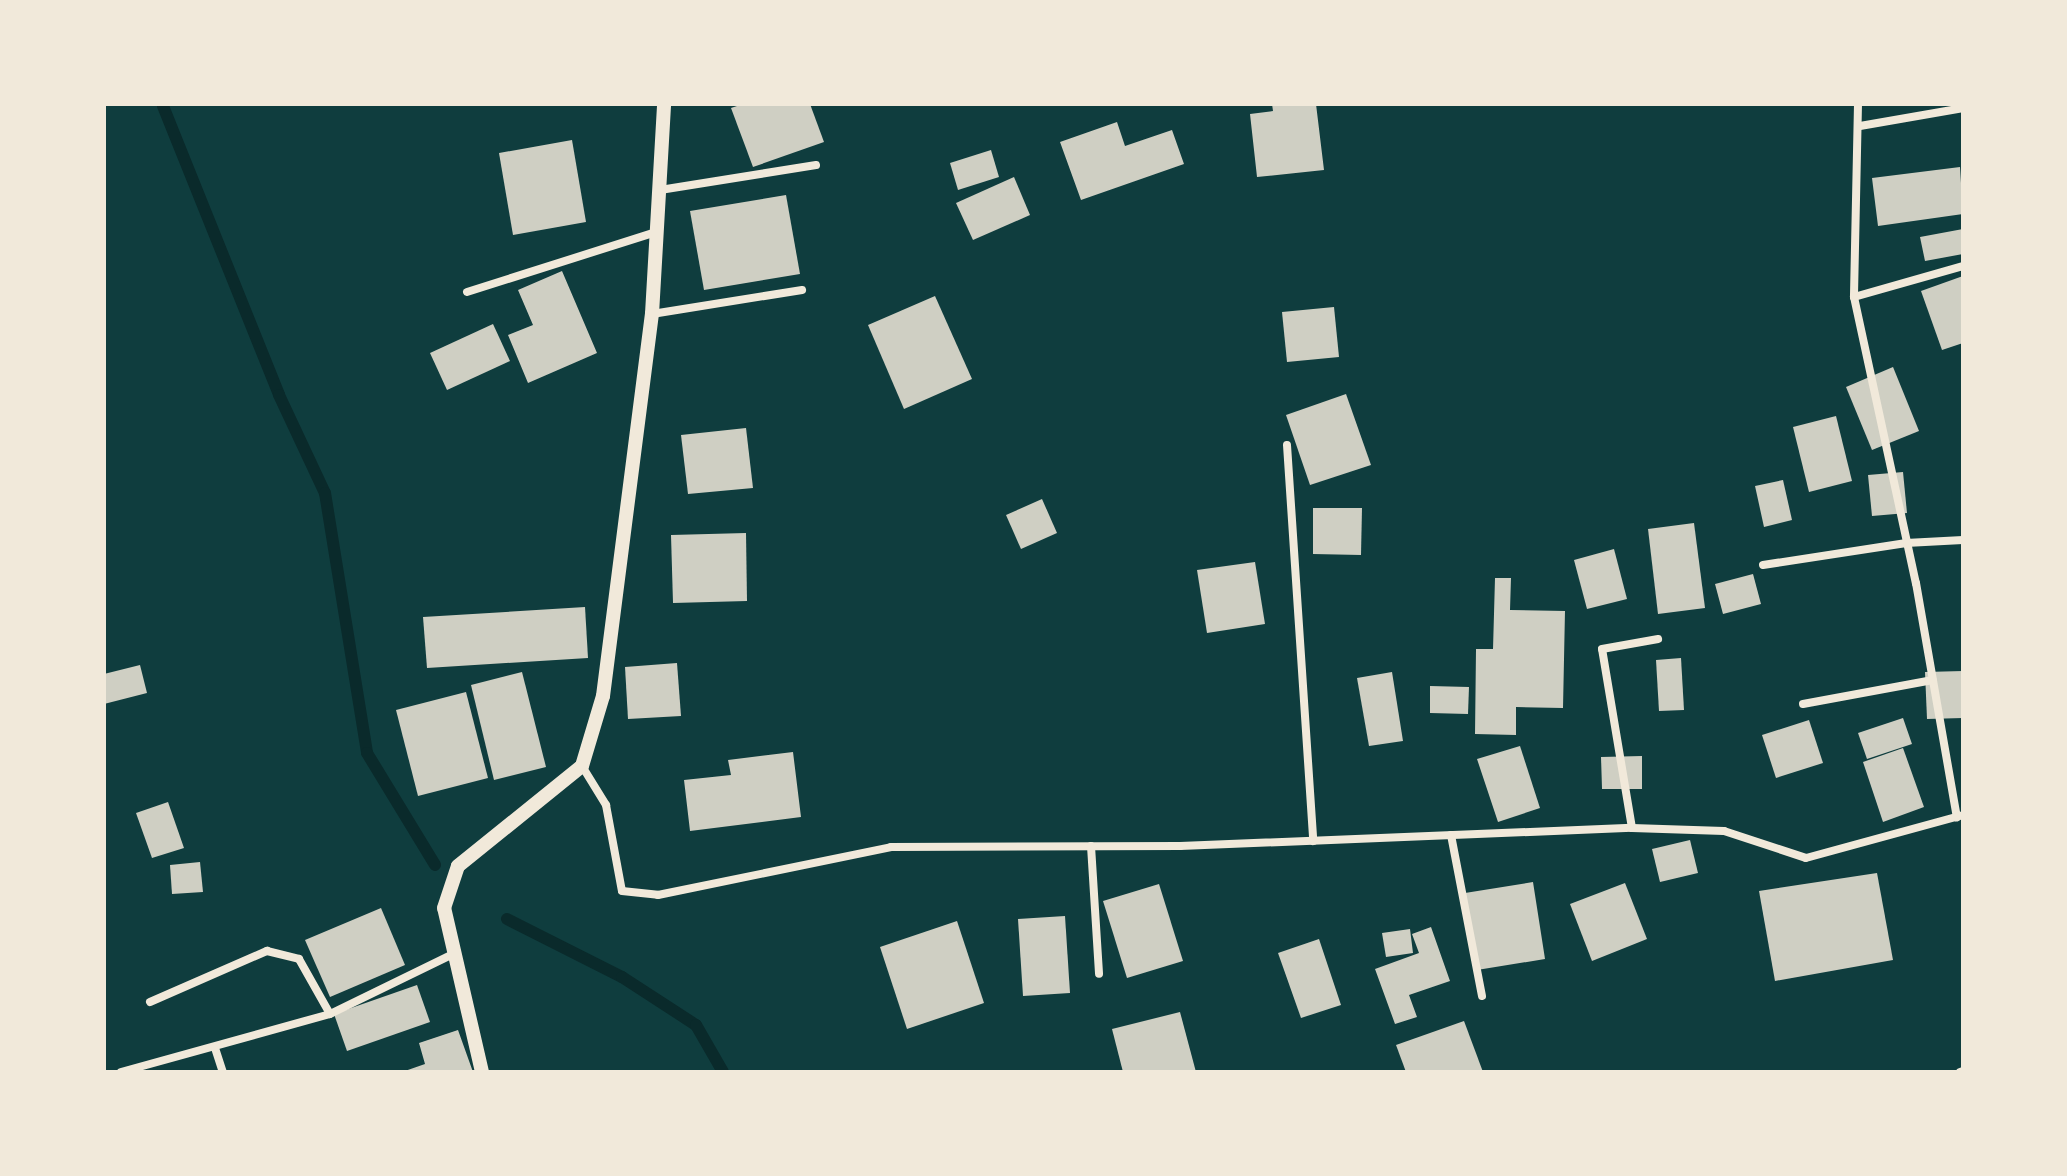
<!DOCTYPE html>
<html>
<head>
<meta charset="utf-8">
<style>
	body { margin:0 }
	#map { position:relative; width:2067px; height:1176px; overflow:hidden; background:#0f3d3e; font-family:"Golos Text",sans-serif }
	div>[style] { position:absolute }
	.stream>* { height:12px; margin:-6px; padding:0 6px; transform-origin:6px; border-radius:6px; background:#0a2a2b }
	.building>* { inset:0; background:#cfcfc3 }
	.minor>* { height:8px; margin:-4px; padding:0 4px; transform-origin:4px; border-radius:4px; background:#f1e9da }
	.tertiary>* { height:14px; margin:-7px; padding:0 7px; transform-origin:7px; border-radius:7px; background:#f1e9da }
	span { translate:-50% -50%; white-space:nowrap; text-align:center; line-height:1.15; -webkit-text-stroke:7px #f1e9da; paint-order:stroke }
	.frame { position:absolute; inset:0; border:106px solid #f1e9da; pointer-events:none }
</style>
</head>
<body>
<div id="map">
	<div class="stream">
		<div style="left:163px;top:106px;width:311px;rotate:68.1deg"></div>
		<div style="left:279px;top:395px;width:108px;rotate:64.9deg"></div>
		<div style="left:325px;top:493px;width:263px;rotate:80.8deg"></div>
		<div style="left:367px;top:753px;width:131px;rotate:58.7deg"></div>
		<div style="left:507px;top:919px;width:129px;rotate:26.8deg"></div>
		<div style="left:622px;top:977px;width:88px;rotate:33deg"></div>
		<div style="left:696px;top:1025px;width:54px;rotate:60.1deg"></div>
	</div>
	<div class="building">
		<div style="clip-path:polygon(743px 104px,810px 104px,824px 142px,753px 167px,731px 108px)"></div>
		<div style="clip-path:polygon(1272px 104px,1316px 104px,1324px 170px,1257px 177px,1250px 114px,1273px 111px)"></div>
		<div style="clip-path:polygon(1117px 122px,1125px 146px,1172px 130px,1184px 164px,1081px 200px,1060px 142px)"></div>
		<div style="clip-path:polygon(572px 140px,586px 222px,513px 235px,499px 153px)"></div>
		<div style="clip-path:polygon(991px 150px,999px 177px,958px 190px,950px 163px)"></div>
		<div style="clip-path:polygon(1960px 167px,1963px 214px,1878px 226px,1872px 178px)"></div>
		<div style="clip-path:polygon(1014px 177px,1030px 215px,973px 240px,956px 203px)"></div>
		<div style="clip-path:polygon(786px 195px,800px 274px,704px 290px,690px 211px)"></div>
		<div style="clip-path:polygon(1963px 229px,1963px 254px,1925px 261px,1920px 237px)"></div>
		<div style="clip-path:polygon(562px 271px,597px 353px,528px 383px,508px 335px,533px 325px,518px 290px)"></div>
		<div style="clip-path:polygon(1963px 276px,1963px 343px,1942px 350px,1921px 291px)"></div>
		<div style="clip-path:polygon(935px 296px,972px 379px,904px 409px,868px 325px)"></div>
		<div style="clip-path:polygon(1334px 307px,1339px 357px,1287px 362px,1282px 312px)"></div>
		<div style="clip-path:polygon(493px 324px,510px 361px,447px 390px,430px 353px)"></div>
		<div style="clip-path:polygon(1893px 367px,1919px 431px,1872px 450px,1846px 387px)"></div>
		<div style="clip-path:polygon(1346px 394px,1371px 465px,1310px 485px,1286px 415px)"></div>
		<div style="clip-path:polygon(1836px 416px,1852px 481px,1809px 492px,1793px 427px)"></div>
		<div style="clip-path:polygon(746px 428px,753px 488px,688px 494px,681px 435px)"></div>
		<div style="clip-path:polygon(1903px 472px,1907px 513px,1872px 516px,1868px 475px)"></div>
		<div style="clip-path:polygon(1783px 480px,1792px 520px,1764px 527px,1755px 486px)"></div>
		<div style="clip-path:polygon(1042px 499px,1057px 533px,1021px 549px,1006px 515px)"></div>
		<div style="clip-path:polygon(1313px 508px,1362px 508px,1361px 555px,1313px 554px)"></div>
		<div style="clip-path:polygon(1694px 523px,1705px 608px,1658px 614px,1648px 529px)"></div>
		<div style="clip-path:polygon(746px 533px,747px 601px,673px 603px,671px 535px)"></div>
		<div style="clip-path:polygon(1614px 549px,1627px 599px,1587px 609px,1574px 560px)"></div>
		<div style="clip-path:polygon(1255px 562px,1265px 624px,1207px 633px,1197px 570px)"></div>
		<div style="clip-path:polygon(1753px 574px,1761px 604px,1723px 614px,1715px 584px)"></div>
		<div style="clip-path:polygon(1495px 578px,1511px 578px,1510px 610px,1565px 611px,1563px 708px,1516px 707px,1516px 735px,1475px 734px,1476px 649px,1493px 649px)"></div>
		<div style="clip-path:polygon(585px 607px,588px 658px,427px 668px,423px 617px)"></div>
		<div style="clip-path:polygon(1681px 658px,1684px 710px,1659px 711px,1656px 660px)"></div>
		<div style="clip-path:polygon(677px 663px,681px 716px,628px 719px,625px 667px)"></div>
		<div style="clip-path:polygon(140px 665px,147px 693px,104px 704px,104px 674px)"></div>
		<div style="clip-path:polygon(1963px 671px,1963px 718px,1927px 719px,1925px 672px)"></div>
		<div style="clip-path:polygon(522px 672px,546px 767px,494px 780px,471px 685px)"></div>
		<div style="clip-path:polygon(1392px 672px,1403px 741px,1369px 746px,1357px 678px)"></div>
		<div style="clip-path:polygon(1430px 686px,1469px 687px,1468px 714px,1430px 713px)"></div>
		<div style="clip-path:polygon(466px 692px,488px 778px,418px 796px,396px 710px)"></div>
		<div style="clip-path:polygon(1903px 718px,1912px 744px,1867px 759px,1858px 733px)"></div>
		<div style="clip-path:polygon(1809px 720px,1823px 763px,1776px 778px,1762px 735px)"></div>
		<div style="clip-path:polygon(1520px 746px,1540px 808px,1498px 822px,1477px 759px)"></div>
		<div style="clip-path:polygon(1903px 748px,1924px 807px,1883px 822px,1863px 762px)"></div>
		<div style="clip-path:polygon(793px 752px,801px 817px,690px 831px,684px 780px,731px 775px,728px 760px)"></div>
		<div style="clip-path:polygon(1642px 756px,1642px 789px,1602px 789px,1601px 757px)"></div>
		<div style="clip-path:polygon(168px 802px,184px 848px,152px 858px,136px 813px)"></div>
		<div style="clip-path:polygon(1690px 840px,1698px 873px,1660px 882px,1652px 849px)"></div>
		<div style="clip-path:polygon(200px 862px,203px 892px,172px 894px,170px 865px)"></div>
		<div style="clip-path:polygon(1877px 873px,1893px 960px,1775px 981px,1759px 891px)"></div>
		<div style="clip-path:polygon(1533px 882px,1545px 959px,1477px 970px,1465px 893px)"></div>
		<div style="clip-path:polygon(1625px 883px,1647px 939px,1592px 961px,1570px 904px)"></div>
		<div style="clip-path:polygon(1159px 884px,1183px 961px,1127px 978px,1103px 901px)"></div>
		<div style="clip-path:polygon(381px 908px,405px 965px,330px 997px,305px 940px)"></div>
		<div style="clip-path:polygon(1065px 916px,1070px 993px,1023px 996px,1018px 919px)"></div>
		<div style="clip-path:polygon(957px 921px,984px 1003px,907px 1029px,880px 947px)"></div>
		<div style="clip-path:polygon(1431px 927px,1450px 981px,1409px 995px,1417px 1017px,1395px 1024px,1375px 969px,1419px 953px,1412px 934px)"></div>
		<div style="clip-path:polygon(1410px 929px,1413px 953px,1386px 957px,1382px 933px)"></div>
		<div style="clip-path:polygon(1319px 939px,1341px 1005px,1301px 1018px,1278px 953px)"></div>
		<div style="clip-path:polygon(417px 985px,430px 1022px,347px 1051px,334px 1014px)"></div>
		<div style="clip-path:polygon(1180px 1012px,1196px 1072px,1123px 1072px,1112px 1029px)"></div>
		<div style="clip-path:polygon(1464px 1021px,1483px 1072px,1406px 1072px,1396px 1045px)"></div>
		<div style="clip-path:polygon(458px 1030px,473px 1072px,402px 1072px,425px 1064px,419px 1043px)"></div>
	</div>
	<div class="minor">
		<div style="left:1858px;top:104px;width:193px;rotate:91.2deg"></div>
		<div style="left:1854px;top:297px;width:293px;rotate:77.8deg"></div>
		<div style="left:1916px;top:583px;width:238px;rotate:80.1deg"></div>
		<div style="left:1860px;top:126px;width:105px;rotate:-9.9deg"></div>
		<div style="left:660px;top:190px;width:158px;rotate:-9.1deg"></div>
		<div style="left:467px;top:292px;width:198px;rotate:-17.6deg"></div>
		<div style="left:1854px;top:297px;width:113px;rotate:-15.9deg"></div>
		<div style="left:652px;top:314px;width:152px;rotate:-9.1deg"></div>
		<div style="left:1287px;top:445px;width:397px;rotate:86.2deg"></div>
		<div style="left:1763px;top:565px;width:145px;rotate:-8.7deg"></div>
		<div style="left:1906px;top:543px;width:57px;rotate:-3deg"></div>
		<div style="left:1803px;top:704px;width:132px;rotate:-10.5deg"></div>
		<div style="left:582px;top:766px;width:46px;rotate:58.4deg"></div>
		<div style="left:606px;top:805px;width:87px;rotate:79.5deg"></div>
		<div style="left:622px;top:891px;width:36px;rotate:6deg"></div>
		<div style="left:658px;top:895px;width:238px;rotate:-11.6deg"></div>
		<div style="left:891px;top:847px;width:289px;rotate:-0.2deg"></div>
		<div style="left:1180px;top:846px;width:452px;rotate:-2.3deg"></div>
		<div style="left:1632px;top:828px;width:92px;rotate:1.9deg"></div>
		<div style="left:1724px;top:831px;width:86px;rotate:18.2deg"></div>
		<div style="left:1806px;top:858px;width:163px;rotate:-15.3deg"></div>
		<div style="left:1632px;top:828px;width:181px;rotate:-99.5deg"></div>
		<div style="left:1602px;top:649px;width:57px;rotate:-10.1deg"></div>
		<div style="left:1451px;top:835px;width:164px;rotate:79.1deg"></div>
		<div style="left:1091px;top:846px;width:128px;rotate:86.4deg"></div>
		<div style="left:150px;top:1002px;width:128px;rotate:-23.6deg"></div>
		<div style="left:267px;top:951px;width:33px;rotate:14deg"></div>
		<div style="left:299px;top:959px;width:63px;rotate:60.6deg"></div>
		<div style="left:215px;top:1048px;width:25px;rotate:72deg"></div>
		<div style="left:121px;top:1072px;width:217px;rotate:-15.5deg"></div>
		<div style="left:330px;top:1014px;width:139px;rotate:-26deg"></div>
		<div style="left:1960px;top:1072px;width:3px;rotate:-18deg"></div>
	</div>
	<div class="tertiary">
		<div style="left:482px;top:1072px;width:168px;rotate:-103deg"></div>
		<div style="left:444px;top:908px;width:44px;rotate:-71.6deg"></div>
		<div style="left:458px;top:866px;width:159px;rotate:-38.9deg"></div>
		<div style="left:582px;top:766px;width:73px;rotate:-73.3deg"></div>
		<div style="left:603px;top:696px;width:385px;rotate:-82.7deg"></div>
		<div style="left:652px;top:314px;width:210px;rotate:-86.7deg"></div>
	</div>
	<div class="frame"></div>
</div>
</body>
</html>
